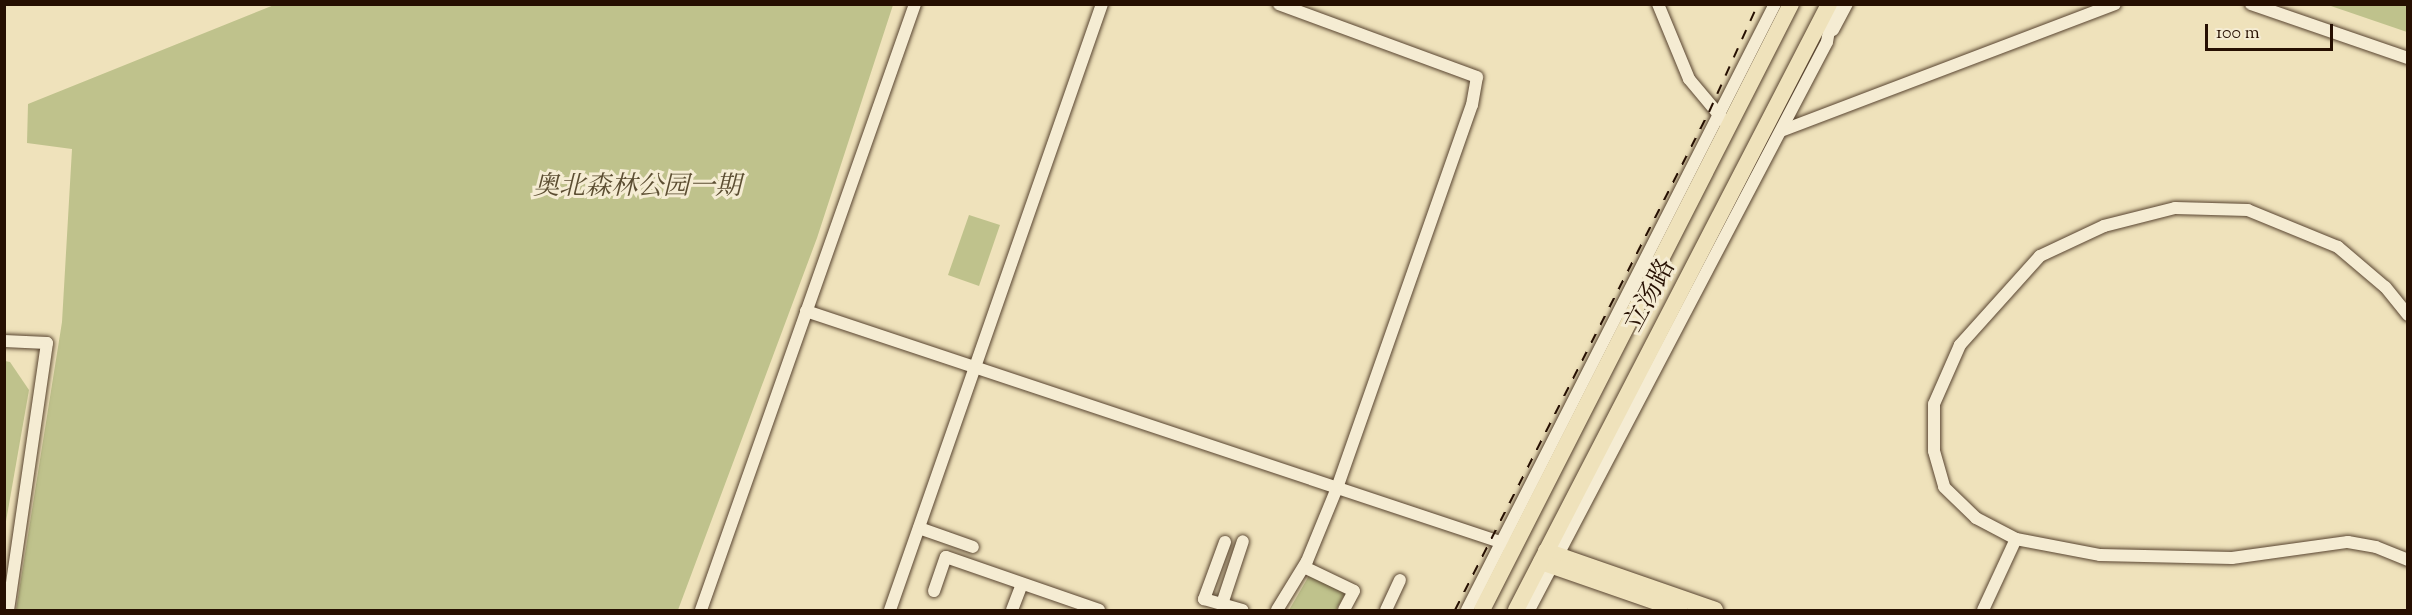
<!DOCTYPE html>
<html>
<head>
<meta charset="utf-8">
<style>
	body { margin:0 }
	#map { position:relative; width:2412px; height:615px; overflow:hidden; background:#efe2bb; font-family:"Sorts Mill Goudy","Noto Serif SC",serif }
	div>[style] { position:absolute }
	.green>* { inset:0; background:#bfc28c }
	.roads { filter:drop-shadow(0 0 2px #584430) drop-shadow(0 0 2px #584430) }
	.minor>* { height:12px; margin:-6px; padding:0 6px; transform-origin:6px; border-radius:6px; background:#f5ecd3 }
	.major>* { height:16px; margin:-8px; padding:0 8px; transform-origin:8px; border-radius:8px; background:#efe2bb }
	.rail>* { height:2px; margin-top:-1px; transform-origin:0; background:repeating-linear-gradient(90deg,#260f01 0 10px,transparent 0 20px) }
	span { translate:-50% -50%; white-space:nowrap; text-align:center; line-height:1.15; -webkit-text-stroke:6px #f5ecd3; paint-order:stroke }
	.park-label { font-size:26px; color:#5c4e32; font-style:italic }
	.street-label { font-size:26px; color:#260f01 }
	.frame { position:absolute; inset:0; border:6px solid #260f01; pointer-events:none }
	.scale { position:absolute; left:2205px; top:24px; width:128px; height:27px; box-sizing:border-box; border:3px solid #260f01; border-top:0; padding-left:8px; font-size:18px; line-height:21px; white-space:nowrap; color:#260f01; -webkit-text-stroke:4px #f5ecd3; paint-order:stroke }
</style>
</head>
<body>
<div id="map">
	<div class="green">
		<div style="clip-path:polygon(274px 5px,893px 5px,817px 238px,678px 610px,16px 610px,62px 322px,72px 149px,27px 143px,28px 104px)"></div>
		<div style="clip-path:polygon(2328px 5px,2407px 5px,2407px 32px)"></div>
		<div style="clip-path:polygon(969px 215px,1000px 225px,979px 286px,948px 275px)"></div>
		<div style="clip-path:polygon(5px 361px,10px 362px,29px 390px,5px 527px)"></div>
		<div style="clip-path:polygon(1310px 574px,1345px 594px,1336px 610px,1289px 610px)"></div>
	</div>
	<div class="roads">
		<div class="minor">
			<div style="left:1658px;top:4px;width:81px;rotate:67.5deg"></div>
			<div style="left:1689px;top:79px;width:56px;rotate:50.1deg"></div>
			<div style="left:2251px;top:4px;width:166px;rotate:19deg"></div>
			<div style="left:1833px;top:30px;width:30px;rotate:-62deg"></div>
			<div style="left:1781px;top:131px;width:357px;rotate:-20.8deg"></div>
			<div style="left:806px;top:311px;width:747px;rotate:18.41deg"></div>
			<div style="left:2408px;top:315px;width:36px;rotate:-129deg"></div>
			<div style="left:2385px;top:287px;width:62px;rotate:-139.6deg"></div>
			<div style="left:2338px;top:247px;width:97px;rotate:-157.7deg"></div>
			<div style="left:2248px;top:210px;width:73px;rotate:-178.4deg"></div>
			<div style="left:2175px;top:208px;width:73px;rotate:165.8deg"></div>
			<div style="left:2104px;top:226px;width:71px;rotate:154.9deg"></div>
			<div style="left:2040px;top:256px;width:120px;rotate:132deg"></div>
			<div style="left:1960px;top:345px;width:64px;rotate:113.8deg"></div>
			<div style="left:1934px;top:404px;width:47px;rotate:90deg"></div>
			<div style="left:1934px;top:451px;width:37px;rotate:74deg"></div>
			<div style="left:1944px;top:487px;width:45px;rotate:44.1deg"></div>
			<div style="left:1976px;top:518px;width:45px;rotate:27.7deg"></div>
			<div style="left:2016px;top:539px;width:86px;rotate:10.8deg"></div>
			<div style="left:2100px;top:555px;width:132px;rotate:1.3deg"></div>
			<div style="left:2232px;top:558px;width:117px;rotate:-7.9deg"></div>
			<div style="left:2348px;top:542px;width:28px;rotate:10deg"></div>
			<div style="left:2376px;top:547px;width:35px;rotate:22deg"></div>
			<div style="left:4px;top:341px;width:43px;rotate:2.7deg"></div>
			<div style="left:47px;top:343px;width:270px;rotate:98.3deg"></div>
			<div style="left:919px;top:528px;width:57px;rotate:19.4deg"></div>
			<div style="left:1225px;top:542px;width:61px;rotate:110.2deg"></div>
			<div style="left:1204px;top:599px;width:40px;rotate:16deg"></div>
			<div style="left:1304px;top:567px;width:55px;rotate:25.6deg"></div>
			<div style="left:1354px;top:591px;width:21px;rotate:118deg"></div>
			<div style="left:934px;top:591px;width:36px;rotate:-71deg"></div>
			<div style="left:946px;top:557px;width:162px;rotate:19.1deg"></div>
			<div style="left:1222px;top:604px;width:66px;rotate:-71.6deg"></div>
			<div style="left:701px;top:610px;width:643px;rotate:-70.55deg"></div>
			<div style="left:890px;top:610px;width:642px;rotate:-70.72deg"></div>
			<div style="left:1012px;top:610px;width:28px;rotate:-69deg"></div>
			<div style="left:1277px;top:610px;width:57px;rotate:-58.5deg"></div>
			<div style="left:1307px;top:561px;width:79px;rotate:-67.7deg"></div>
			<div style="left:1337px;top:488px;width:406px;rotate:-70.6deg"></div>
			<div style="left:1472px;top:105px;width:28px;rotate:-80deg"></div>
			<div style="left:1477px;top:77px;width:211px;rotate:-159.8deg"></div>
			<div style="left:1386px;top:610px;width:33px;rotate:-65deg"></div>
			<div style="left:1467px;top:610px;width:680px;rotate:-63.06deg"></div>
			<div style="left:1529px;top:610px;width:641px;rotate:-62.32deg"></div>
			<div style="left:1827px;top:42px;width:39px;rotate:-80deg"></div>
			<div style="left:1983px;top:610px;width:78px;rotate:-65.1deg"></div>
		</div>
		<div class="major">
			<div style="left:1546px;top:551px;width:179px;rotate:19.2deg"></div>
			<div style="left:1541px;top:562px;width:147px;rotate:19.1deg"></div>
			<div style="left:1482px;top:610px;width:680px;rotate:-62.98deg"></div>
			<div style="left:1516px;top:610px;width:682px;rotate:-62.68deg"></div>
		</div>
	</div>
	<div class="rail">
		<div style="left:1455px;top:610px;width:559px;rotate:-62.98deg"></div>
		<div style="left:1709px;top:112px;width:119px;rotate:-65.6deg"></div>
	</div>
	<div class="park-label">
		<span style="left:637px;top:188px">奥北森林公园一期</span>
	</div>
	<div class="street-label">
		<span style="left:1651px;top:296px;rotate:-62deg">立汤路</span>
	</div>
	<div class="frame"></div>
	<div class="scale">100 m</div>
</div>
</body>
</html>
